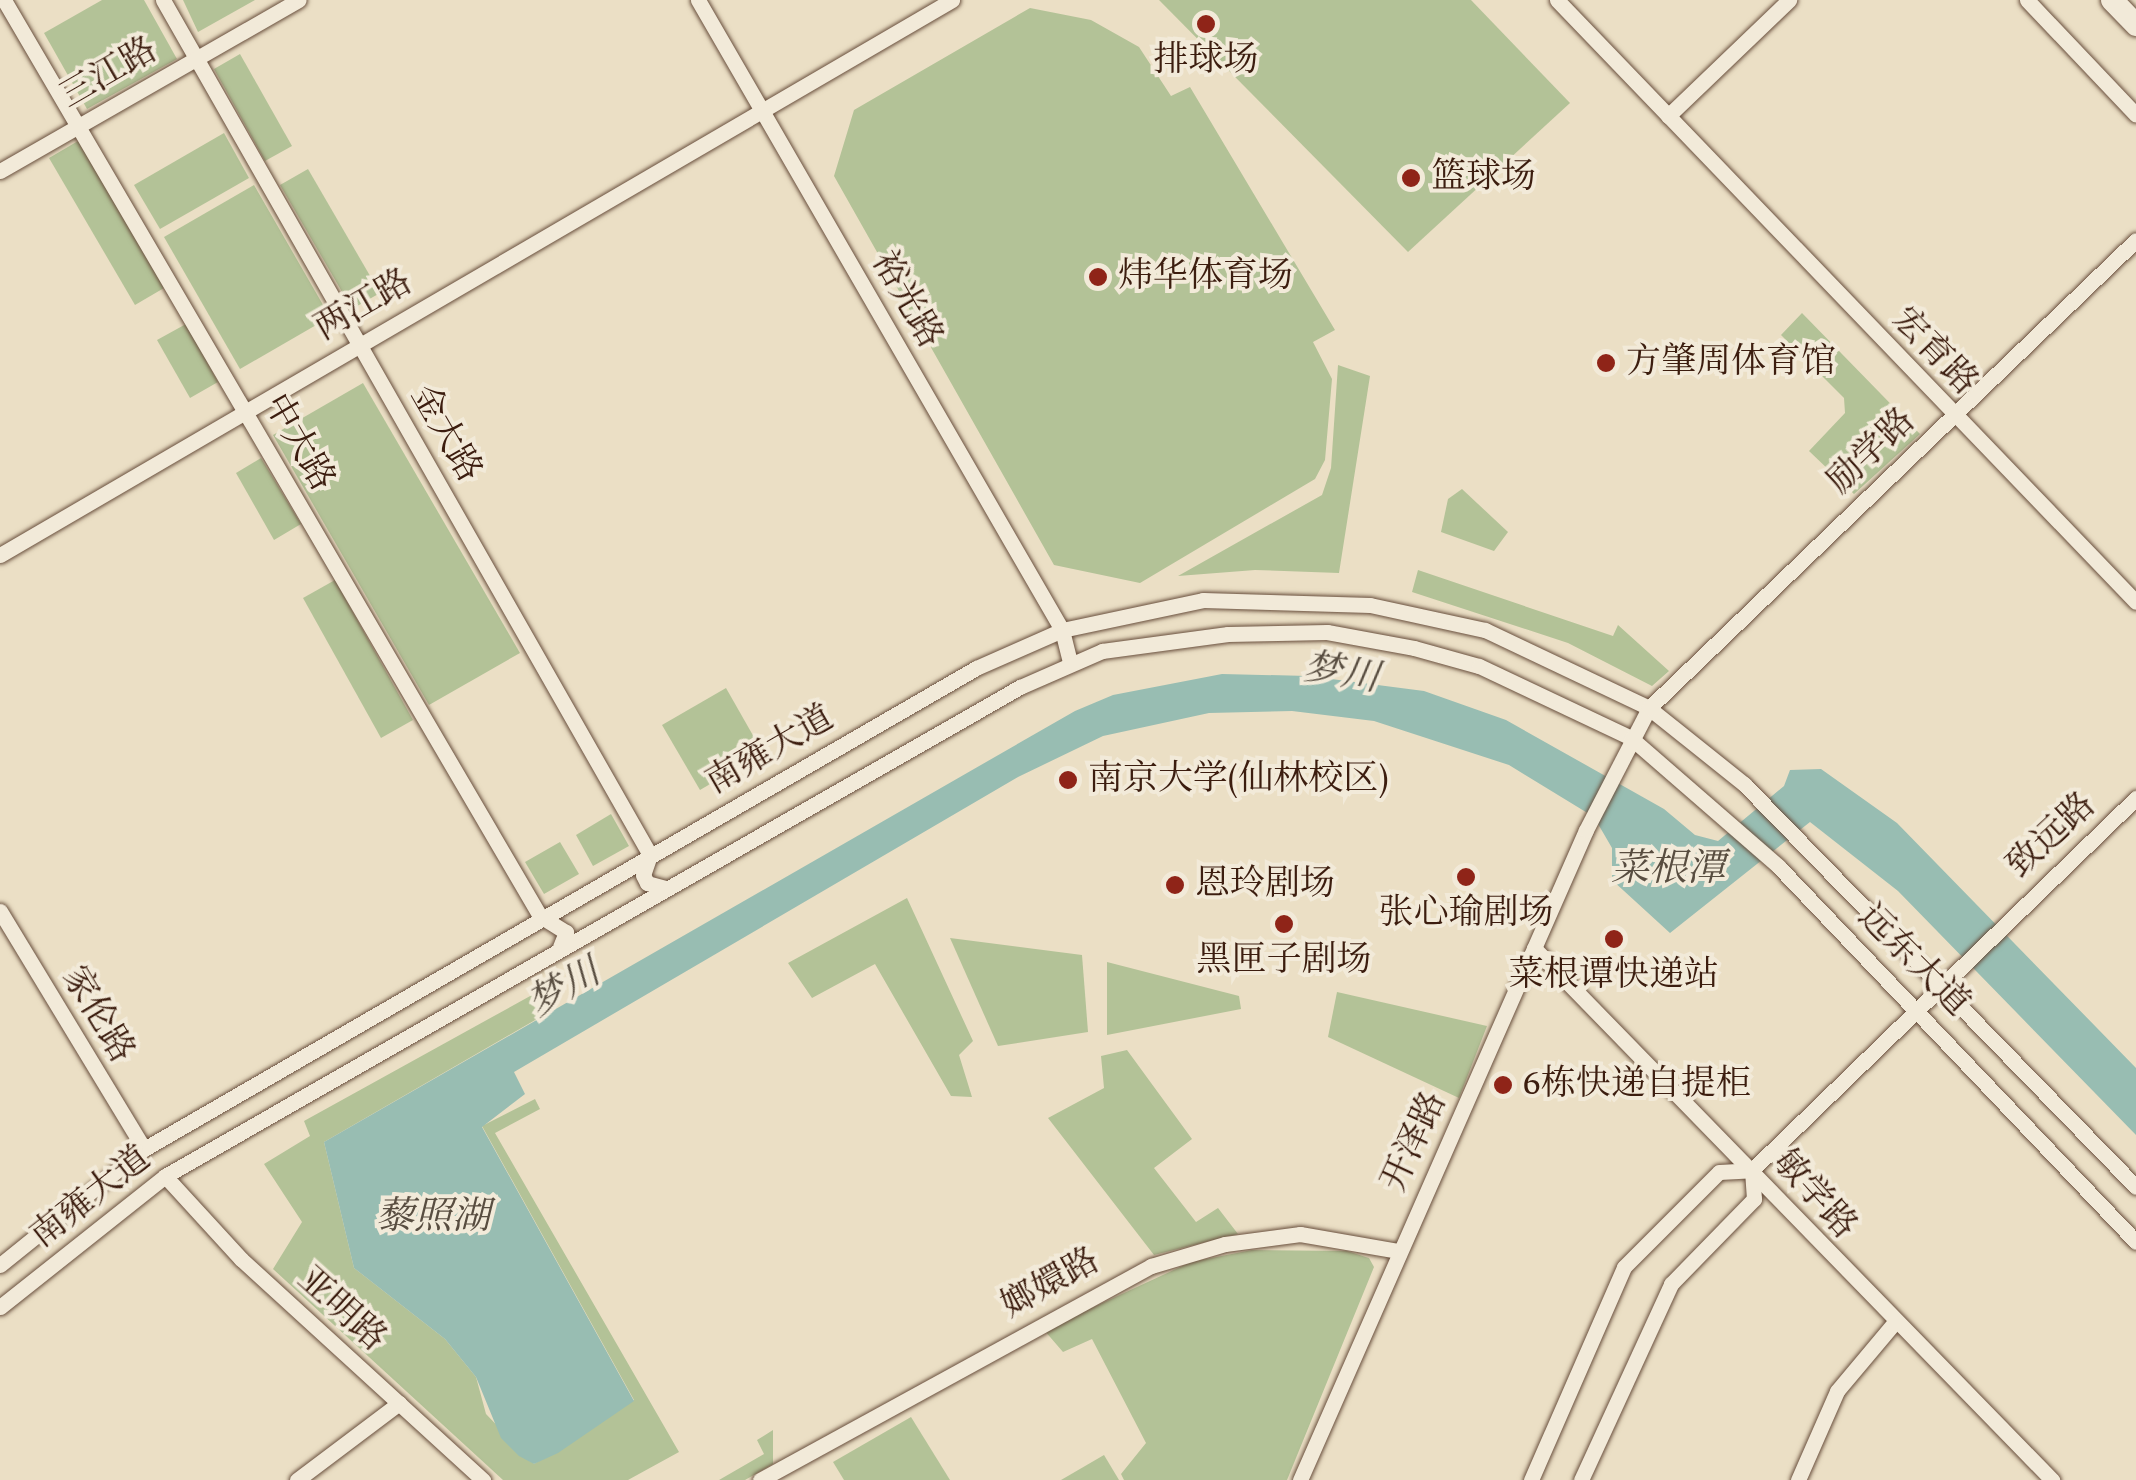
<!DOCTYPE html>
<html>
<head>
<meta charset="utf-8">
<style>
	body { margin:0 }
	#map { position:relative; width:2136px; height:1480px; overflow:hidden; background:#ebdfc5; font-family:Vollkorn,"Noto Serif SC",serif }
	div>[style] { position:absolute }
	.green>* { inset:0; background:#b3c297 }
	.water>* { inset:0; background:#98bdb2 }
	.roads { filter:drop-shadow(0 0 2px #684e3c) drop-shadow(0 0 2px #684e3c) }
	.minor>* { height:15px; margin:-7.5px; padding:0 7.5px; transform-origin:7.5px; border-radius:7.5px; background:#f2ead9 }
	.secondary>* { height:22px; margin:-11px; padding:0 11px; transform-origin:11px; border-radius:11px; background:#f2ead9 }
	.dots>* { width:28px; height:28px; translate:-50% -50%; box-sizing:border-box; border:5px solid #f2ead9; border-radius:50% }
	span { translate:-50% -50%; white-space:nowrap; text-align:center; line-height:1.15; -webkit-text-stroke:8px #f2ead9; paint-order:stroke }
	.poi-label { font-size:35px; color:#3c1d0f }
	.left { translate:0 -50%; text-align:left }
	.street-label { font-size:35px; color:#3c1d0f }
	.water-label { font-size:38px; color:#584d40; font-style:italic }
</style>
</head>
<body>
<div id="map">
	<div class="green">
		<div style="clip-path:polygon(102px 0,144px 0,177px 59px,87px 109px,44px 33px)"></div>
		<div style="clip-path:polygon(183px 0,255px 0,198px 32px)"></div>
		<div style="clip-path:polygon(1159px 0,1471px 0,1570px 103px,1408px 252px)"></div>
		<div style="clip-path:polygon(1030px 8px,1091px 20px,1139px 47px,1171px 96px,1190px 87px,1335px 330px,1313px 342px,1332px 379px,1325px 460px,1315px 479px,1140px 583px,1054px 565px,834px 176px,854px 110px)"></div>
		<div style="clip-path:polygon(240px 54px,292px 146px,265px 161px,214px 69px)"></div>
		<div style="clip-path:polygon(224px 133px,249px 178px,160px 229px,134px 185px)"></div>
		<div style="clip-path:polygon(78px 141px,164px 288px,135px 305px,49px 158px)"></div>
		<div style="clip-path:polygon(308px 169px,380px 293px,352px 309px,280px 185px)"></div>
		<div style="clip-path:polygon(254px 185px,330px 317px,240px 369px,164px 237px)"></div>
		<div style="clip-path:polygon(1802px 313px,1920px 434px,1854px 494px,1809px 451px,1845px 413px,1844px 398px,1781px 335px)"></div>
		<div style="clip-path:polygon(186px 324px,218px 382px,190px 398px,157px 340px)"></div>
		<div style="clip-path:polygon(1338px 365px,1370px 376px,1339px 573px,1255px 570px,1178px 576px,1322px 495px,1331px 468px)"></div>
		<div style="clip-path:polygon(363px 383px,520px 653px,429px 705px,273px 435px)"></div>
		<div style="clip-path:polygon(261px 458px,301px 524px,274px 540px,236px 473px)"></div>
		<div style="clip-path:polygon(1462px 489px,1508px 532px,1494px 551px,1441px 532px,1448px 499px)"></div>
		<div style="clip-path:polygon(1418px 570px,1613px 636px,1618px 625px,1669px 671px,1652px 686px,1568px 643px,1412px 592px)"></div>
		<div style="clip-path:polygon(335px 580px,413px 720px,381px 738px,303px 598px)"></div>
		<div style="clip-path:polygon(726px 688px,763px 753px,700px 790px,662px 725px)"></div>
		<div style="clip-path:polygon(611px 814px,629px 846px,593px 866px,576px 835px)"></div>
		<div style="clip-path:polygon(560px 842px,579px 874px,544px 894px,525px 862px)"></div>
		<div style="clip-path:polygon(907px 898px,973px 1041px,959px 1055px,972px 1097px,951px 1096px,875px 964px,812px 998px,788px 963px)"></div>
		<div style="clip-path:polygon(950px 938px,1082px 955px,1088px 1032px,998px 1046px)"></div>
		<div style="clip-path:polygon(1107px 962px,1239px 996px,1241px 1009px,1107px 1035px)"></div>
		<div style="clip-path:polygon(1337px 992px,1487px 1026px,1459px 1098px,1328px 1037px)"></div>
		<div style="clip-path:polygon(532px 995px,541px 995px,549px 1012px,324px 1142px,354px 1268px,445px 1339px,476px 1377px,486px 1414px,534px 1464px,634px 1400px,482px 1126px,535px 1099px,540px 1109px,495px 1133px,679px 1452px,628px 1480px,503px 1480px,273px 1269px,302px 1222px,264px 1164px,310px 1136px,304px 1121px)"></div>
		<div style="clip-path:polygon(1127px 1050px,1192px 1139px,1154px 1168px,1196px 1222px,1218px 1208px,1238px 1234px,1154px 1255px,1048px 1118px,1104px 1088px,1101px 1056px)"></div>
		<div style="clip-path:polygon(1252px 1250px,1347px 1251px,1369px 1258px,1374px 1267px,1287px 1480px,1124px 1480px,1121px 1474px,1146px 1443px,1092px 1339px,1063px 1352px,1044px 1330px,1191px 1262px)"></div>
		<div style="clip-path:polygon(911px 1417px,950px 1480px,844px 1480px,833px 1462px)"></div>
		<div style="clip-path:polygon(773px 1430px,773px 1464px,745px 1480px,719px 1480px,764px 1454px,757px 1440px)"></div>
		<div style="clip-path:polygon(1104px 1455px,1119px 1480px,1061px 1480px)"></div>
	</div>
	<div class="water">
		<div style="clip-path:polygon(1222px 674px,1308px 676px,1424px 691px,1506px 720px,1664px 809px,1695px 835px,1718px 841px,1784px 786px,1790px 770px,1821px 769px,1897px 823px,2136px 1068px,2136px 1135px,1898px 891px,1810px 822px,1670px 933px,1612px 880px,1612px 848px,1594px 817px,1509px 765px,1374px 721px,1292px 711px,1209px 713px,1103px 736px,1018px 777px,514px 1072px,525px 1094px,482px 1127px,634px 1401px,558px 1453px,534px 1464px,519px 1456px,501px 1438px,476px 1377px,445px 1339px,354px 1268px,324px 1142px,1075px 711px,1113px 695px)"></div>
	</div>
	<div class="roads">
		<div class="minor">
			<div style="left:4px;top:0;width:1061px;rotate:59.67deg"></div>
			<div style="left:540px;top:916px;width:31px;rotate:32deg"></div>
			<div style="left:566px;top:932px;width:16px;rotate:112deg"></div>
			<div style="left:163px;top:0;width:984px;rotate:60.33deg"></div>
			<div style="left:650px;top:855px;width:21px;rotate:109deg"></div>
			<div style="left:643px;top:875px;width:9px;rotate:63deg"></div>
			<div style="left:647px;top:883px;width:20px;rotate:15deg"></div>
			<div style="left:698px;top:0;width:728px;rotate:59.98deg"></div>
			<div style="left:1062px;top:630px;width:34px;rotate:76deg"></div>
			<div style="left:1557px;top:0;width:835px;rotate:46.12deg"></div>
			<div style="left:2027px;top:0;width:158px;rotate:46.5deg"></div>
			<div style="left:1668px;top:116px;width:168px;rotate:-43.8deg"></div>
			<div style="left:0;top:171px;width:344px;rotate:-29.8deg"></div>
			<div style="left:0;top:555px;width:1102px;rotate:-30.24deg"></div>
			<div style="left:0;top:911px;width:278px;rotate:58.8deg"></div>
			<div style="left:1534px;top:948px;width:743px;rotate:45.76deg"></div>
			<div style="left:165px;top:1176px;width:113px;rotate:47.5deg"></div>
			<div style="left:241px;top:1259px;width:328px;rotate:42.4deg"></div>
			<div style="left:0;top:1265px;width:185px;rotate:-38.9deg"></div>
			<div style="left:144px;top:1149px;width:961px;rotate:-30.03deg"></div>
			<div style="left:976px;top:668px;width:94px;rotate:-23.8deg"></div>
			<div style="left:1062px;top:630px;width:144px;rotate:-12deg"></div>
			<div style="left:1203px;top:600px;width:167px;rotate:1.7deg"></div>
			<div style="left:1370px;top:605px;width:118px;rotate:12.3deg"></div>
			<div style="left:1485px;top:630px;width:182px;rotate:25.4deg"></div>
			<div style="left:1649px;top:708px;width:122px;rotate:38.7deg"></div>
			<div style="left:1744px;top:784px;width:562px;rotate:45.79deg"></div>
			<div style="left:0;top:1307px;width:211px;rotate:-38.4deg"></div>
			<div style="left:165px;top:1176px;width:985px;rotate:-29.77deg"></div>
			<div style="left:1020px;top:687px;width:90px;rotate:-23.7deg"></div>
			<div style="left:1102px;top:651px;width:127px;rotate:-7.7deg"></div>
			<div style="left:1228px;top:634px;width:99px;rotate:-1.2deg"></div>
			<div style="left:1327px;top:632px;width:88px;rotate:10.4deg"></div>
			<div style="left:1414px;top:648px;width:67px;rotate:15.5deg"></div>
			<div style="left:1479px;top:666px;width:168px;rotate:25.3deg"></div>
			<div style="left:1631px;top:738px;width:195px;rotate:41deg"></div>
			<div style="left:1778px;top:866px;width:519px;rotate:46.4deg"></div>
			<div style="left:297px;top:1480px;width:128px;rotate:-37deg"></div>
			<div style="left:760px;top:1480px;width:446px;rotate:-28.7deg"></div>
			<div style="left:1151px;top:1266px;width:77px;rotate:-16.6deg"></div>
			<div style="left:1225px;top:1244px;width:76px;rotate:-7.6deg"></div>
			<div style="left:1300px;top:1234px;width:99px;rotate:9.8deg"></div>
			<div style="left:1300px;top:1480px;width:710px;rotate:-66.25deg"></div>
			<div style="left:1586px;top:830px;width:137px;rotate:-62.7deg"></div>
			<div style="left:1649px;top:708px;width:675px;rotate:-43.86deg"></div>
			<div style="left:1531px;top:1480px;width:232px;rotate:-66.4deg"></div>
			<div style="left:1624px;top:1267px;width:134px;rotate:-45deg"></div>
			<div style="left:1719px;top:1172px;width:33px;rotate:-3deg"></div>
			<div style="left:1752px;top:1170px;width:535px;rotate:-44.09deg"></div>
			<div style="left:1581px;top:1480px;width:216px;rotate:-65.3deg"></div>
			<div style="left:1671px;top:1284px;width:119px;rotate:-45.7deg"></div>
			<div style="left:1754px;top:1199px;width:29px;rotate:-94deg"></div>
			<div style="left:1798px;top:1480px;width:97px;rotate:-66.3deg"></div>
			<div style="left:1837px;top:1391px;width:89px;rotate:-50deg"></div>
		</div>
		<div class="secondary">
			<div style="left:2112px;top:0;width:35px;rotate:46deg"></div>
		</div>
	</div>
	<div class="dots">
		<div style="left:1206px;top:24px;background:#8f2418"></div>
		<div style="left:1411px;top:178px;background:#8f2418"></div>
		<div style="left:1098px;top:277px;background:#8f2418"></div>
		<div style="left:1606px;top:363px;background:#8f2418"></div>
		<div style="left:1068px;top:780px;background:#8f2418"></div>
		<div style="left:1466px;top:877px;background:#8f2418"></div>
		<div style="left:1175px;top:885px;background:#8f2418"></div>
		<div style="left:1284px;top:924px;background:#8f2418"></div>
		<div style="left:1614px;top:939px;background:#8f2418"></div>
		<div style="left:1503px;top:1085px;background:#8f2418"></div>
	</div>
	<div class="poi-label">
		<span style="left:1206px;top:61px">排球场</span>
		<span class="left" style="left:1431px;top:178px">篮球场</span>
		<span class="left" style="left:1118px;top:277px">炜华体育场</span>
		<span class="left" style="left:1626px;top:363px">方肇周体育馆</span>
		<span class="left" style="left:1088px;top:780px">南京大学(仙林校区)</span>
		<span class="left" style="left:1195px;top:885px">恩玲剧场</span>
		<span style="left:1466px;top:914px">张心瑜剧场</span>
		<span style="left:1284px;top:961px">黑匣子剧场</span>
		<span style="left:1614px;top:976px">菜根谭快递站</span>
		<span class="left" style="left:1523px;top:1085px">6栋快递自提柜</span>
	</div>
	<div class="street-label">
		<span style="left:109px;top:74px;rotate:-30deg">三江路</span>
		<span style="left:906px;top:300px;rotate:60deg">裕光路</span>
		<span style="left:364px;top:306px;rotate:-30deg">两江路</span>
		<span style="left:1934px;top:352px;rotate:46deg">宏育路</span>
		<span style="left:445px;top:434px;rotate:60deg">金大路</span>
		<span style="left:298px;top:443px;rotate:60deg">中大路</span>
		<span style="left:1872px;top:452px;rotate:-44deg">励学路</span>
		<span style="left:770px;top:751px;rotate:-30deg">南雍大道</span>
		<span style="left:2052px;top:836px;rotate:-43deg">致远路</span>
		<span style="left:1913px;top:961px;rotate:45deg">远东大道</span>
		<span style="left:97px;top:1015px;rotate:59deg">家伦路</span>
		<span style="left:1415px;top:1142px;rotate:-65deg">开泽路</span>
		<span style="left:1814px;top:1195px;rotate:48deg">敏学路</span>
		<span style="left:91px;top:1198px;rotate:-38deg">南雍大道</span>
		<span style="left:1051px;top:1284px;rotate:-29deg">嫏嬛路</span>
		<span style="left:341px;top:1310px;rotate:42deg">亚明路</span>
	</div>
	<div class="water-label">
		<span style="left:1341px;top:675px;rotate:9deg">梦川</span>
		<span style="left:1668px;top:871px">菜根潭</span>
		<span style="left:565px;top:990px;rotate:-30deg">梦川</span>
		<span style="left:433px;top:1219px">藜照湖</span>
	</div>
</div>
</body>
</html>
